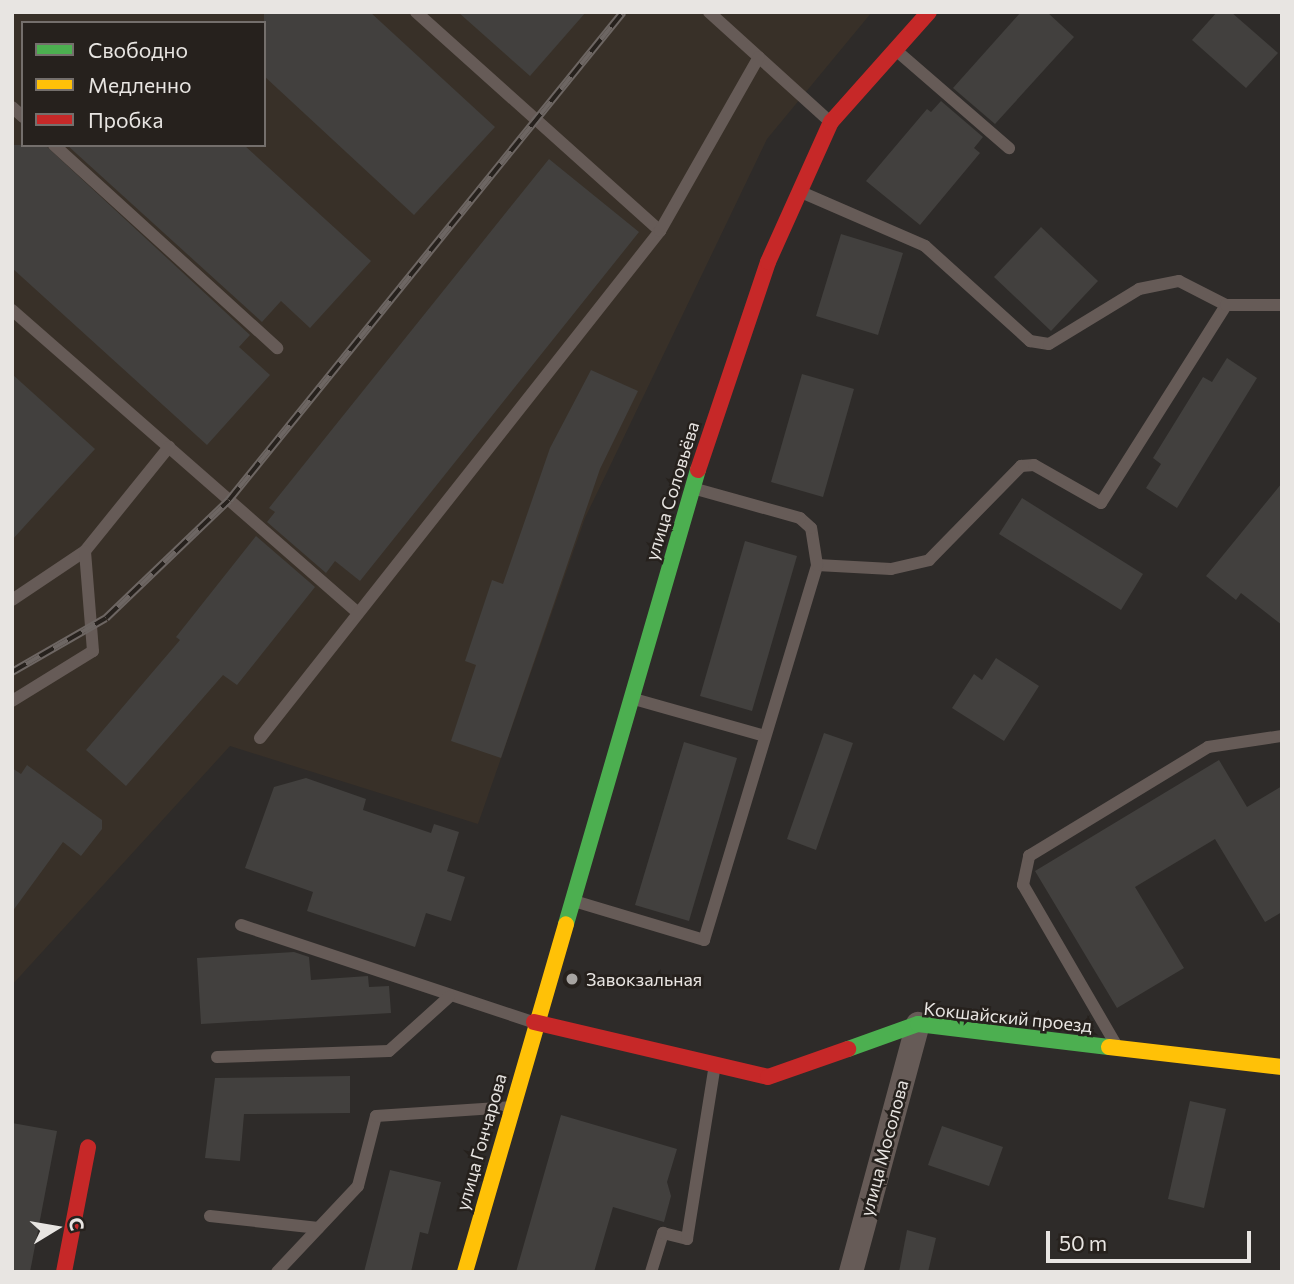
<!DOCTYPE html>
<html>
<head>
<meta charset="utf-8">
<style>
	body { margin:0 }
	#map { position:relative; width:1294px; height:1284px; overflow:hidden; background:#2e2b29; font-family:Commissioner,sans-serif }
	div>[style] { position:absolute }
	.built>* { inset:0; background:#383028 }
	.building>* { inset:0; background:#42403e }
	.lane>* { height:12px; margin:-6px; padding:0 6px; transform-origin:6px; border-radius:6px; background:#665b57 }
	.street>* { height:24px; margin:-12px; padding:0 12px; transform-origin:12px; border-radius:12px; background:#665b57 }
	.fast>* { height:16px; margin:-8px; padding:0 8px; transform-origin:8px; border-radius:8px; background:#4caf50 }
	.slow>* { height:16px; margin:-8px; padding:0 8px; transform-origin:8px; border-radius:8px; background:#ffc107 }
	.jam>* { height:16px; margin:-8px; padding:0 8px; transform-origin:8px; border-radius:8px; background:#c62828 }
	.rail>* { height:8px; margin-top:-4px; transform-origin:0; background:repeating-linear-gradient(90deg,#26211d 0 16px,#6d6663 0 32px); box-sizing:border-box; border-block:2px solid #6d6663 }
	.dots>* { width:19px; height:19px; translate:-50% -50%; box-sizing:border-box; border:4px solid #26211d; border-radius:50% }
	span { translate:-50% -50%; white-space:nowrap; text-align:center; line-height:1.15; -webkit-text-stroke:5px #26211d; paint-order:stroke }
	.street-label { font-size:18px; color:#e8e5e2 }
	.poi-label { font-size:18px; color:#e8e5e2 }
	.left { translate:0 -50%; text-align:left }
	.frame { position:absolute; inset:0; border:14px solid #e8e5e2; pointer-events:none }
	.legend { position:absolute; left:21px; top:21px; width:245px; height:126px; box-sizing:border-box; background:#26211d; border:2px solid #746f6c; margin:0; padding:9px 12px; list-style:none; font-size:21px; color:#e8e5e2 }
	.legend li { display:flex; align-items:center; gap:14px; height:35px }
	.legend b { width:35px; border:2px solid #746f6c }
	.north { position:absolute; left:21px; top:1193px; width:70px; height:70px; -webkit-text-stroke:5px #26211d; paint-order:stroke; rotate:79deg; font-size:19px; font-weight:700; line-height:28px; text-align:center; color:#e8e5e2 }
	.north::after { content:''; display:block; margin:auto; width:24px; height:32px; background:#e8e5e2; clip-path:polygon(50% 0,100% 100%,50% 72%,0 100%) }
	.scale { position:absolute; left:1046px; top:1231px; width:205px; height:32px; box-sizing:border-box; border:4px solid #e8e5e2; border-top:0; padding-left:9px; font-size:21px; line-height:24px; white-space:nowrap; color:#e8e5e2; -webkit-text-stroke:5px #26211d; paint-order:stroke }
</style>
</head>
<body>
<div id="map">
	<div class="built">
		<div style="clip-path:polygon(evenodd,12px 12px,872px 12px,767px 139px,585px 518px,478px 824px,230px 746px,12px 985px,12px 12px,23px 23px,264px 23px,264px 145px,23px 145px,23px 23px)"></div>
	</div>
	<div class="building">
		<div style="clip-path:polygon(264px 12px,370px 12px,495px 127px,414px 215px,264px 76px)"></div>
		<div style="clip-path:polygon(458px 12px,586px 12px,530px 76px)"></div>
		<div style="clip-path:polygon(1021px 12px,1047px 12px,1074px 37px,995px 124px,953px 88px)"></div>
		<div style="clip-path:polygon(1217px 12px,1231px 12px,1278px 53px,1246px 88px,1192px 40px)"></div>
		<div style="clip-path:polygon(941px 101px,983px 137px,974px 148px,980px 153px,920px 225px,866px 181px,927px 109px,931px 112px)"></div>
		<div style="clip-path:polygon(12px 145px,45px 145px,250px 335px,239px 347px,270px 375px,207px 445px,12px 268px)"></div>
		<div style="clip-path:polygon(67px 145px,244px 145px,371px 261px,310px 328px,281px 301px,262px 322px)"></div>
		<div style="clip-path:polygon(549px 159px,639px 232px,360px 581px,335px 561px,326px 573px,267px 522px,275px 512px,269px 508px)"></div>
		<div style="clip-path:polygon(1041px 227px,1098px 281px,1051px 331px,994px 277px)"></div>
		<div style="clip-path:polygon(841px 234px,903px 253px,878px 335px,816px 316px)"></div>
		<div style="clip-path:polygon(1227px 358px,1257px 378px,1177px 508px,1146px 488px,1161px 464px,1153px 458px,1203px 377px,1212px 382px)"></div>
		<div style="clip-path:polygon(591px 370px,638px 391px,600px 469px,501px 758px,451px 741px,476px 665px,465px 661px,492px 580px,503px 584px,550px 448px)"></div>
		<div style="clip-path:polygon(12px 374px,95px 449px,12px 540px)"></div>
		<div style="clip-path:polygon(802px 374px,854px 389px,823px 497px,771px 482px)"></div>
		<div style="clip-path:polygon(1282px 483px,1282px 625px,1241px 593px,1236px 600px,1206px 576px)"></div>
		<div style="clip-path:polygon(1022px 498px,1143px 574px,1121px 610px,999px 534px)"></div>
		<div style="clip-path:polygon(256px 536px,315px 587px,237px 685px,223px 675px,126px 786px,86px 750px,180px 640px,176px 637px)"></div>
		<div style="clip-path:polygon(745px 541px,797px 556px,752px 711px,700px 696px)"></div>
		<div style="clip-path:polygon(996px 658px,1039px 686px,1004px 741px,952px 708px,974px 674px,982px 680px)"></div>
		<div style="clip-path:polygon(824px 733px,853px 743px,816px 850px,787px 839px)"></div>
		<div style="clip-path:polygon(684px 742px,737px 758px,689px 921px,635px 905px)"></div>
		<div style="clip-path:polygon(1219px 760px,1247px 807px,1282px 786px,1282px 912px,1265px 922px,1215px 839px,1135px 887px,1184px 968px,1117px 1008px,1035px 871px)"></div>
		<div style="clip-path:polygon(27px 765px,102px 820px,102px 829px,81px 856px,63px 842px,12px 912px,12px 768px,21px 774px)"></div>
		<div style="clip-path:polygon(306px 778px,366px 799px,363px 810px,431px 833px,434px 824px,459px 832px,447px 871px,465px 877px,451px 921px,426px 913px,415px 947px,307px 911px,313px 892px,245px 868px,274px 787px)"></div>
		<div style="clip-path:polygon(294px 952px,309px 957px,311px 980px,368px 976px,369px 987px,389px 986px,391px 1013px,201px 1024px,197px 958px)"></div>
		<div style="clip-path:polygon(350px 1076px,350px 1113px,244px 1114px,240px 1161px,205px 1158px,215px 1078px)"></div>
		<div style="clip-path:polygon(1190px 1101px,1226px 1109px,1204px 1208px,1168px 1199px)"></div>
		<div style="clip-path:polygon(561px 1115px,677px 1149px,667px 1182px,671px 1196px,664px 1222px,613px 1207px,594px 1272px,516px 1272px)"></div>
		<div style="clip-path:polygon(12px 1123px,57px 1131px,30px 1272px,12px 1272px)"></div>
		<div style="clip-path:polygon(942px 1126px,1003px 1147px,989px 1186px,928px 1165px)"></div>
		<div style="clip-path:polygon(390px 1170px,441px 1182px,428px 1234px,420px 1232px,411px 1272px,364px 1272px)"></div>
		<div style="clip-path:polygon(907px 1230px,936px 1238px,928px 1272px,899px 1272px)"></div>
	</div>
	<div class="lane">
		<div style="left:416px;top:12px;width:328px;rotate:41.9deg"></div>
		<div style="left:709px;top:12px;width:161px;rotate:42.2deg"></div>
		<div style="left:898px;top:52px;width:147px;rotate:40.9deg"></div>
		<div style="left:12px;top:107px;width:15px;rotate:42deg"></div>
		<div style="left:54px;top:145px;width:302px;rotate:42.3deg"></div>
		<div style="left:801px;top:192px;width:135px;rotate:23.5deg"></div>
		<div style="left:925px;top:246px;width:142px;rotate:42.1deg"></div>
		<div style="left:1030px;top:341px;width:19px;rotate:9deg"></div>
		<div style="left:1049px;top:344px;width:105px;rotate:-31.4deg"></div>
		<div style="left:1139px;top:289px;width:41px;rotate:-11.3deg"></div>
		<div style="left:1179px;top:281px;width:53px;rotate:27.1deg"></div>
		<div style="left:12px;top:310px;width:460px;rotate:41.2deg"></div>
		<div style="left:817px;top:565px;width:74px;rotate:3.1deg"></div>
		<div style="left:891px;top:569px;width:39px;rotate:-13deg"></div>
		<div style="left:929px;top:560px;width:132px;rotate:-45.6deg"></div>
		<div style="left:1021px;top:466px;width:13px;rotate:-4deg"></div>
		<div style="left:1034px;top:465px;width:77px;rotate:29.6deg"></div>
		<div style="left:1101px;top:503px;width:234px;rotate:-57.7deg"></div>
		<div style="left:1226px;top:305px;width:56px"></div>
		<div style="left:12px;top:600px;width:88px;rotate:-33.9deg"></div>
		<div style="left:85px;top:551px;width:134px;rotate:-51.1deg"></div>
		<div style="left:634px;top:699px;width:136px;rotate:15.8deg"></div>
		<div style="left:12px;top:701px;width:95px;rotate:-31.7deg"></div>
		<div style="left:93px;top:651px;width:100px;rotate:-94.6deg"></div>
		<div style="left:260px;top:738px;width:646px;rotate:-51.73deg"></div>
		<div style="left:660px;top:231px;width:200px;rotate:-60.4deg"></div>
		<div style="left:574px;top:901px;width:136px;rotate:16.7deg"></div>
		<div style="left:704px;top:940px;width:392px;rotate:-73.2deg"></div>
		<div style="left:817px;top:565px;width:37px;rotate:-99deg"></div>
		<div style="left:811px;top:528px;width:15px;rotate:-138deg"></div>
		<div style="left:800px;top:518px;width:108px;rotate:-164.4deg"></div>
		<div style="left:241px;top:925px;width:308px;rotate:18.4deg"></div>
		<div style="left:1115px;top:1043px;width:183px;rotate:-120.2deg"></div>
		<div style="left:1023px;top:885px;width:30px;rotate:-78deg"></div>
		<div style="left:1029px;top:856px;width:210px;rotate:-31.3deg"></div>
		<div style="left:1208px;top:747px;width:75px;rotate:-8.5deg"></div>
		<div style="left:217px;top:1057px;width:172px;rotate:-2deg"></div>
		<div style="left:389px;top:1051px;width:81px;rotate:-42deg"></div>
		<div style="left:210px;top:1216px;width:109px;rotate:6.3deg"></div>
		<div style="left:277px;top:1272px;width:118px;rotate:-46.7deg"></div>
		<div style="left:358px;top:1186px;width:72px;rotate:-75.6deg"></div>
		<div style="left:376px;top:1116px;width:134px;rotate:-3.8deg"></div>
		<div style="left:651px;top:1272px;width:41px;rotate:-72.9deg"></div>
		<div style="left:663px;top:1233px;width:25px;rotate:14deg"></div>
		<div style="left:687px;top:1239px;width:176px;rotate:-80.9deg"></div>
	</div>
	<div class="street">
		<div style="left:851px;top:1272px;width:257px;rotate:-74.9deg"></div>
	</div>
	<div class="fast">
		<div style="left:566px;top:924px;width:473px;rotate:-73.8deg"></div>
		<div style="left:848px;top:1049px;width:74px;rotate:-19.7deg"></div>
		<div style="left:918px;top:1024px;width:192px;rotate:6.9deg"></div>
	</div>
	<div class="slow">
		<div style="left:1109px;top:1047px;width:174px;rotate:6.6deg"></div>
		<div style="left:465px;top:1272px;width:362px;rotate:-73.8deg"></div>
	</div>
	<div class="jam">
		<div style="left:698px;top:470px;width:219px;rotate:-71.4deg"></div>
		<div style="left:768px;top:262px;width:154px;rotate:-65.8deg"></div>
		<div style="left:831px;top:122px;width:147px;rotate:-48.3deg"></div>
		<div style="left:534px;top:1022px;width:240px;rotate:13.2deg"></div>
		<div style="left:768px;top:1077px;width:85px;rotate:-19.3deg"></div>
		<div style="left:64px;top:1272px;width:127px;rotate:-79.1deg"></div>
	</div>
	<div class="rail">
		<div style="left:12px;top:672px;width:108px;rotate:-29.9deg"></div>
		<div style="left:106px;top:618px;width:170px;rotate:-43.8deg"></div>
		<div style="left:229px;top:500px;width:627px;rotate:-51.08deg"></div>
	</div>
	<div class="dots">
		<div style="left:572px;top:979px;background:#a7a4a1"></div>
	</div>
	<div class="street-label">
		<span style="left:672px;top:491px;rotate:-73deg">улица Соловьёва</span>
		<span style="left:1008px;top:1017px;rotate:6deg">Кокшайский проезд</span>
		<span style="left:481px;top:1142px;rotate:-74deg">улица Гончарова</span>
		<span style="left:884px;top:1148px;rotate:-75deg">улица Мосолова</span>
	</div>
	<div class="poi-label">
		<span class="left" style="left:586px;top:979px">Завокзальная</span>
	</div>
	<div class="frame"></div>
	<ul class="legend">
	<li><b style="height:9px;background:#4caf50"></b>Свободно</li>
	<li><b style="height:9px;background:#ffc107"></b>Медленно</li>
	<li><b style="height:9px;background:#c62828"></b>Пробка</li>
	</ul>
	<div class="north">С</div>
	<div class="scale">50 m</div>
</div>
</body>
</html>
